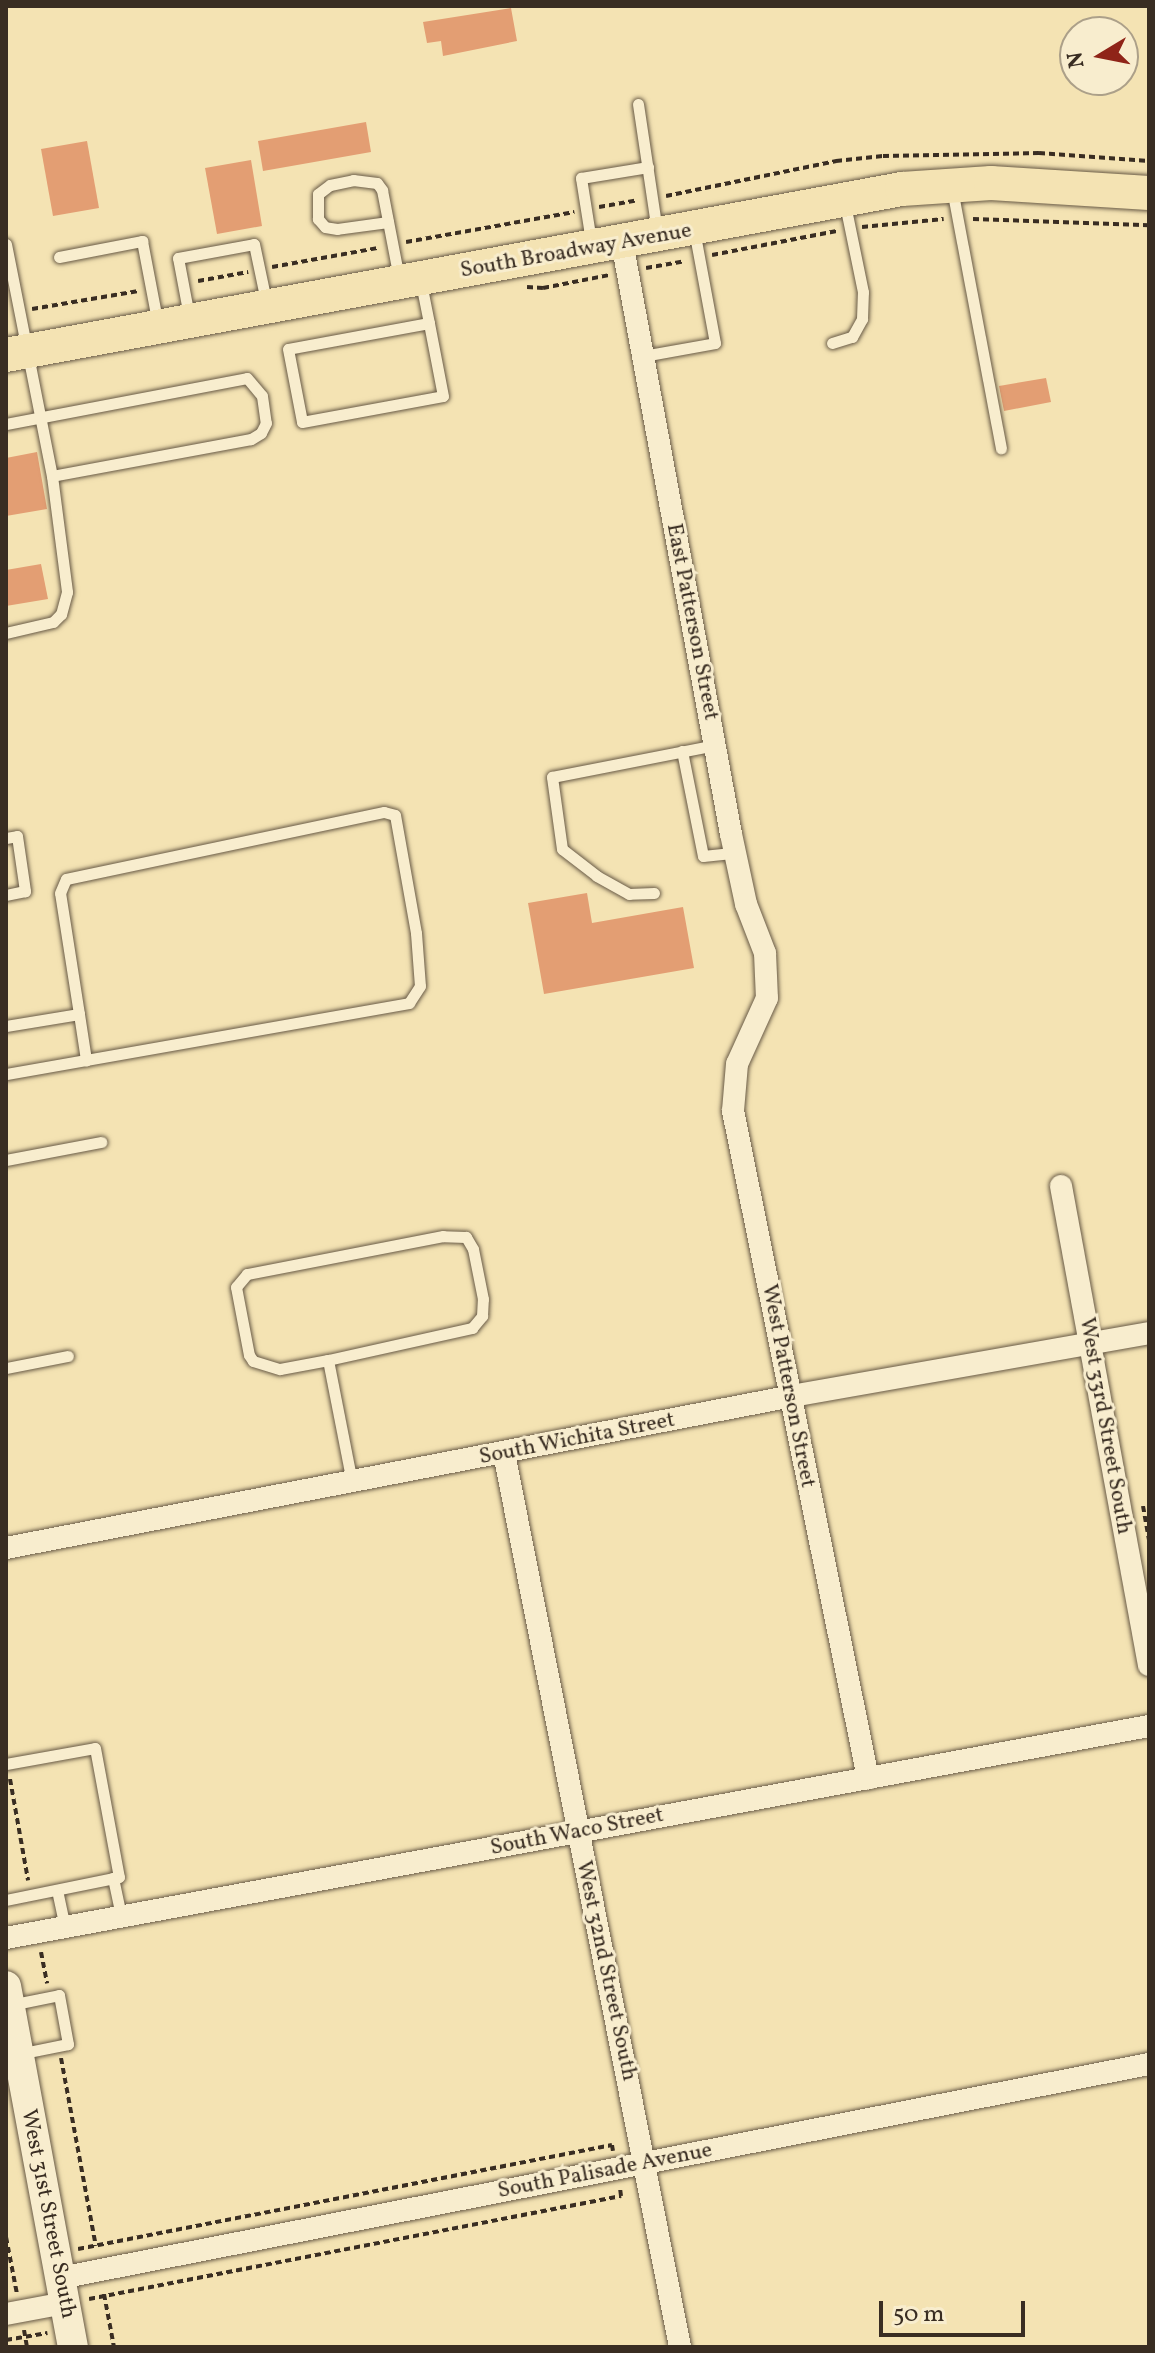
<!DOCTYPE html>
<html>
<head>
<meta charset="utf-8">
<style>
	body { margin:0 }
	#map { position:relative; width:1155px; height:2353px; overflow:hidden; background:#f4e3b3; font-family:Vollkorn,serif }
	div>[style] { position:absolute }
	.building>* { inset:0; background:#e39e73 }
	.path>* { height:4px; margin-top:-2px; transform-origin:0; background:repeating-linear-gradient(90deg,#392d22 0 6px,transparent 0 10px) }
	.roads { filter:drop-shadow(0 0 2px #685a46) drop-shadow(0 0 2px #685a46) }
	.lane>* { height:11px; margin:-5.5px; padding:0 5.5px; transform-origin:5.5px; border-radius:5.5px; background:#f8edce }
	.street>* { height:22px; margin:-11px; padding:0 11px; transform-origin:11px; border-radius:11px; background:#f8edce }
	.secondary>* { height:30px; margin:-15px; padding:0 15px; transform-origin:15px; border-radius:15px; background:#f8edce }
	.primary>* { height:34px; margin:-17px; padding:0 17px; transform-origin:17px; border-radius:17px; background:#f4e3b3 }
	span { translate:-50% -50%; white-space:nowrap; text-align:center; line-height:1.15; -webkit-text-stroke:6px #f8edce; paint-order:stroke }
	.street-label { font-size:22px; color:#392d22 }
	.frame { position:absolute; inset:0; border:8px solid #392d22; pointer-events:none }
	.north { position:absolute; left:1059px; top:16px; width:80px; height:80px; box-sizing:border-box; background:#f8edce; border:2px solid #aca089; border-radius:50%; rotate:260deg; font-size:22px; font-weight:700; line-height:32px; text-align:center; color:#392d22 }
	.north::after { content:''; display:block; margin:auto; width:28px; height:36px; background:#8f2418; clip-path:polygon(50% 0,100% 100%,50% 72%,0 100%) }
	.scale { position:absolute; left:879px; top:2301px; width:146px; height:36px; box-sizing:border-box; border:4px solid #392d22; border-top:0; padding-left:10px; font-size:24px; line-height:28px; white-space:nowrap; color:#392d22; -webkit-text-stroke:6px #f8edce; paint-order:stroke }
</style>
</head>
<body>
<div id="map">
	<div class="building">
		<div style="clip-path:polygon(511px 8px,517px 41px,443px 56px,441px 41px,427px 43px,423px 22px)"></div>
		<div style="clip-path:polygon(366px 122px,371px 152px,263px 171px,258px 141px)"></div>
		<div style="clip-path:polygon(87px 141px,99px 208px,53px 216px,41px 149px)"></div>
		<div style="clip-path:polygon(251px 160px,262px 226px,217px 234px,205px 168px)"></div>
		<div style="clip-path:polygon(1046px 378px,1051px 402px,1004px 411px,999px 386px)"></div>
		<div style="clip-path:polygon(37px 452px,47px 509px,6px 516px,6px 458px)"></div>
		<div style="clip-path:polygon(41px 564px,48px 599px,6px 606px,6px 570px)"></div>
		<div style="clip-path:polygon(587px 893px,592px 923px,683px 907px,694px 968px,544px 994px,528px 903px)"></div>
	</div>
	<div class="path">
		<div style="left:666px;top:196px;width:174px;rotate:-11.6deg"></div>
		<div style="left:836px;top:161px;width:47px;rotate:-6.1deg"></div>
		<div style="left:883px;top:156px;width:156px;rotate:-1.1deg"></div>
		<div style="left:1039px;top:153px;width:110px;rotate:4.2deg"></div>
		<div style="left:599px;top:207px;width:39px;rotate:-10deg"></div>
		<div style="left:973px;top:219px;width:176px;rotate:2deg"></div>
		<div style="left:862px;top:227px;width:82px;rotate:-5.6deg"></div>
		<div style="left:406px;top:242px;width:171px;rotate:-10.1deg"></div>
		<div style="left:712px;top:255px;width:127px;rotate:-10.9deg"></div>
		<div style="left:272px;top:267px;width:108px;rotate:-10.2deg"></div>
		<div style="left:646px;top:268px;width:39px;rotate:-10deg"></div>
		<div style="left:198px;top:281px;width:51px;rotate:-10.2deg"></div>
		<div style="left:527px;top:287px;width:16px;rotate:4deg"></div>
		<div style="left:543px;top:288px;width:67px;rotate:-11.1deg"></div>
		<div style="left:32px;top:309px;width:108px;rotate:-9.6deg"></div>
		<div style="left:1143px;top:1506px;width:34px;rotate:80deg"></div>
		<div style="left:10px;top:1779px;width:103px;rotate:79.9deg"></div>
		<div style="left:41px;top:1952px;width:32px;rotate:79deg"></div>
		<div style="left:61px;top:2058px;width:191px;rotate:79.5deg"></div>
		<div style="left:6px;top:2237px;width:58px;rotate:79.1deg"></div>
		<div style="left:78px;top:2249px;width:544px;rotate:-11.02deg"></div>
		<div style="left:612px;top:2145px;width:6px;rotate:81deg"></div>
		<div style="left:104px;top:2294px;width:54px;rotate:79.3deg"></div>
		<div style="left:89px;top:2299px;width:542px;rotate:-10.96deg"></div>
		<div style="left:621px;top:2196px;width:8px;rotate:-97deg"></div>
		<div style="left:24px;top:2330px;width:17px;rotate:80deg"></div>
		<div style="left:6px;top:2340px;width:42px;rotate:-9.7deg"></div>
	</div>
	<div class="roads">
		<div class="lane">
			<div style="left:638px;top:104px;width:128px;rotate:81.5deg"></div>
			<div style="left:952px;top:189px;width:264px;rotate:79.3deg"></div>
			<div style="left:388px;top:222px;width:51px;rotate:172.2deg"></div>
			<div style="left:337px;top:229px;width:12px;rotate:-171deg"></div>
			<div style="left:325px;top:227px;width:11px;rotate:-131deg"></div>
			<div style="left:318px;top:219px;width:25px;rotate:-90deg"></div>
			<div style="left:318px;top:194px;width:15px;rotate:-37deg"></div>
			<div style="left:330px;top:185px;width:24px;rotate:-12deg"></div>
			<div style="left:353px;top:180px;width:24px;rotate:7deg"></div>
			<div style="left:377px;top:183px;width:9px;rotate:54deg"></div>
			<div style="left:382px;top:190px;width:90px;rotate:79.1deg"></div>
			<div style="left:591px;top:241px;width:64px;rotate:-99deg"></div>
			<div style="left:581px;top:178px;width:68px;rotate:-9.3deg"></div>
			<div style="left:6px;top:244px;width:237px;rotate:78.8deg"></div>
			<div style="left:52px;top:476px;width:117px;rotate:82.6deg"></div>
			<div style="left:67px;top:592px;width:23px;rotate:105deg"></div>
			<div style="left:61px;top:614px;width:11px;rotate:135deg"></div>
			<div style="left:53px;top:622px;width:48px;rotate:166.8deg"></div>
			<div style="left:59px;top:257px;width:85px;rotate:-10.9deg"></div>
			<div style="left:142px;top:241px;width:86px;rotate:79.2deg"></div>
			<div style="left:421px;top:283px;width:41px;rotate:78.7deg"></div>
			<div style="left:429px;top:323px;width:143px;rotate:169.6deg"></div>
			<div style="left:288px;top:349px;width:74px;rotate:79.1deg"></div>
			<div style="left:302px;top:422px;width:143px;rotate:-10.4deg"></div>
			<div style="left:443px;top:396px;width:74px;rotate:-100.9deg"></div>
			<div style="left:189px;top:316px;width:59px;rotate:-100.7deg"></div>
			<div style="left:178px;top:258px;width:77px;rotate:-10.4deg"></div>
			<div style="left:254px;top:244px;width:58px;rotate:78.1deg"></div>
			<div style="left:832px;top:343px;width:21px;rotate:-17deg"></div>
			<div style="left:852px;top:337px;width:21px;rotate:-61deg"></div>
			<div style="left:862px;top:319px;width:27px;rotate:-88deg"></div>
			<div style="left:863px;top:292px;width:90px;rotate:-101.6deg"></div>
			<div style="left:643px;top:356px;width:73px;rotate:-10.2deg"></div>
			<div style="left:715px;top:343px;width:115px;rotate:-100.5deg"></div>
			<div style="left:6px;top:424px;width:245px;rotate:-10.8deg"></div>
			<div style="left:247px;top:378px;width:23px;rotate:50deg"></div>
			<div style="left:262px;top:396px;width:27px;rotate:82deg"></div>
			<div style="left:266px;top:423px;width:11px;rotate:117deg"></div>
			<div style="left:261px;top:433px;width:12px;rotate:149deg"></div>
			<div style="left:251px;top:439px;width:202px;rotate:169.5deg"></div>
			<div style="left:682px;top:751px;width:107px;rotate:78.7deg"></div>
			<div style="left:703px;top:856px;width:31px;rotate:-6deg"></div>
			<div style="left:6px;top:838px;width:11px;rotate:-10deg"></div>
			<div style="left:17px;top:836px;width:56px;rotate:81.7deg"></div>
			<div style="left:25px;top:891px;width:19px;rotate:168deg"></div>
			<div style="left:654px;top:893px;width:25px;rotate:178deg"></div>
			<div style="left:629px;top:894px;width:37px;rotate:-151deg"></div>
			<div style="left:597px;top:876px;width:44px;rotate:-142.4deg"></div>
			<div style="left:562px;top:849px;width:73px;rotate:-97.9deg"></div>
			<div style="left:552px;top:777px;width:166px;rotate:-11.1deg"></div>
			<div style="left:79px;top:1014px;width:47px;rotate:81.3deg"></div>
			<div style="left:6px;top:1026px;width:74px;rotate:-9.3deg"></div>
			<div style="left:79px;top:1014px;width:122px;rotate:-98.9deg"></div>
			<div style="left:60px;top:893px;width:15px;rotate:-67deg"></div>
			<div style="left:66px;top:879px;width:325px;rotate:-11.9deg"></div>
			<div style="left:384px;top:812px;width:11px;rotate:15deg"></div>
			<div style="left:395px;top:815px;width:120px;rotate:79.9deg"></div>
			<div style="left:416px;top:933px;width:53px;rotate:85.7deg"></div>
			<div style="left:420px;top:986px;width:20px;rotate:123deg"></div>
			<div style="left:409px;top:1003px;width:409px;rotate:170deg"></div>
			<div style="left:6px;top:1160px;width:97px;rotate:-10.7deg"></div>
			<div style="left:328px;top:1360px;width:148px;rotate:-12.5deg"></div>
			<div style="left:472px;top:1328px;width:16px;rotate:-50deg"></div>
			<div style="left:482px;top:1316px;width:17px;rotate:-87deg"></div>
			<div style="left:483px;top:1299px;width:51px;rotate:-101.3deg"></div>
			<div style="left:473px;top:1249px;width:14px;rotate:-120deg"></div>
			<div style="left:466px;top:1237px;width:23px;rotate:-178deg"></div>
			<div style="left:443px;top:1236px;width:200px;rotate:169deg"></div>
			<div style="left:247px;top:1274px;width:17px;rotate:130deg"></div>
			<div style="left:236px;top:1287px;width:69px;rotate:79.2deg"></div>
			<div style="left:249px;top:1355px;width:7px;rotate:56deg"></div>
			<div style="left:253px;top:1361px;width:28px;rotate:17deg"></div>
			<div style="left:280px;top:1369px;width:49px;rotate:-10.6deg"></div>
			<div style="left:328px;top:1360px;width:124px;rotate:78.9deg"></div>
			<div style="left:6px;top:1368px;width:63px;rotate:-11deg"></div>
			<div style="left:6px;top:1764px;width:90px;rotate:-10.2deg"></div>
			<div style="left:95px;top:1748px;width:131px;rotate:79.5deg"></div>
			<div style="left:119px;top:1877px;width:115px;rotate:168.5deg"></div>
			<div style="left:113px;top:1878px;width:39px;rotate:78deg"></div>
			<div style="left:57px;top:1890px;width:38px;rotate:78deg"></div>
			<div style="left:10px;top:2005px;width:50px;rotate:-11.5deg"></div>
			<div style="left:59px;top:1995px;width:50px;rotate:79.6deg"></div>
			<div style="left:68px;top:2044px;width:50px;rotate:168.5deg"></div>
		</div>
		<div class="street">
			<div style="left:622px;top:242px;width:602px;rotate:79.57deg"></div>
			<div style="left:731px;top:834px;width:72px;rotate:77.9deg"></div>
			<div style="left:746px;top:904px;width:53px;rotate:68.8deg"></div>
			<div style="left:765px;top:953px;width:45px;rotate:87.5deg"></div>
			<div style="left:767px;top:998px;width:72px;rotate:114.4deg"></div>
			<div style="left:737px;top:1064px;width:47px;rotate:94.9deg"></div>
			<div style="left:733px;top:1111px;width:681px;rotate:78.56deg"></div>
			<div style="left:1061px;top:1186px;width:487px;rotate:79.6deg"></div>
			<div style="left:504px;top:1453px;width:911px;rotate:78.86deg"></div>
			<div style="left:6px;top:1548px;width:801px;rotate:-10.94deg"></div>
			<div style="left:792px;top:1396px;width:363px;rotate:-10deg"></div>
			<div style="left:6px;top:1938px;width:1162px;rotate:-10.51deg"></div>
			<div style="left:60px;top:2278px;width:1110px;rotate:-11.12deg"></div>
			<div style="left:6px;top:2314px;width:60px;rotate:-10.6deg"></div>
		</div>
		<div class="secondary">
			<div style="left:6px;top:1986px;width:367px;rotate:79.5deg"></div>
		</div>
		<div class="primary">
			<div style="left:6px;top:355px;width:911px;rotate:-10.5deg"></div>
			<div style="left:902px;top:189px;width:89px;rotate:-3.9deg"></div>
			<div style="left:991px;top:183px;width:158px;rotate:3.6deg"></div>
		</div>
	</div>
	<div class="street-label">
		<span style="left:576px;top:251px;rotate:-10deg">South Broadway Avenue</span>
		<span style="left:692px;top:622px;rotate:79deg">East Patterson Street</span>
		<span style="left:788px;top:1386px;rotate:79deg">West Patterson Street</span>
		<span style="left:1105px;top:1426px;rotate:80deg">West 33rd Street South</span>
		<span style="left:577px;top:1439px;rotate:-11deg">South Wichita Street</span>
		<span style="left:577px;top:1832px;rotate:-11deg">South Waco Street</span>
		<span style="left:606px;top:1971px;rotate:78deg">West 32nd Street South</span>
		<span style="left:605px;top:2171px;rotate:-11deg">South Palisade Avenue</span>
		<span style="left:48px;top:2214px;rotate:79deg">West 31st Street South</span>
	</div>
	<div class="frame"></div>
	<div class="north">N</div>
	<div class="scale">50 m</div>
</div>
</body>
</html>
